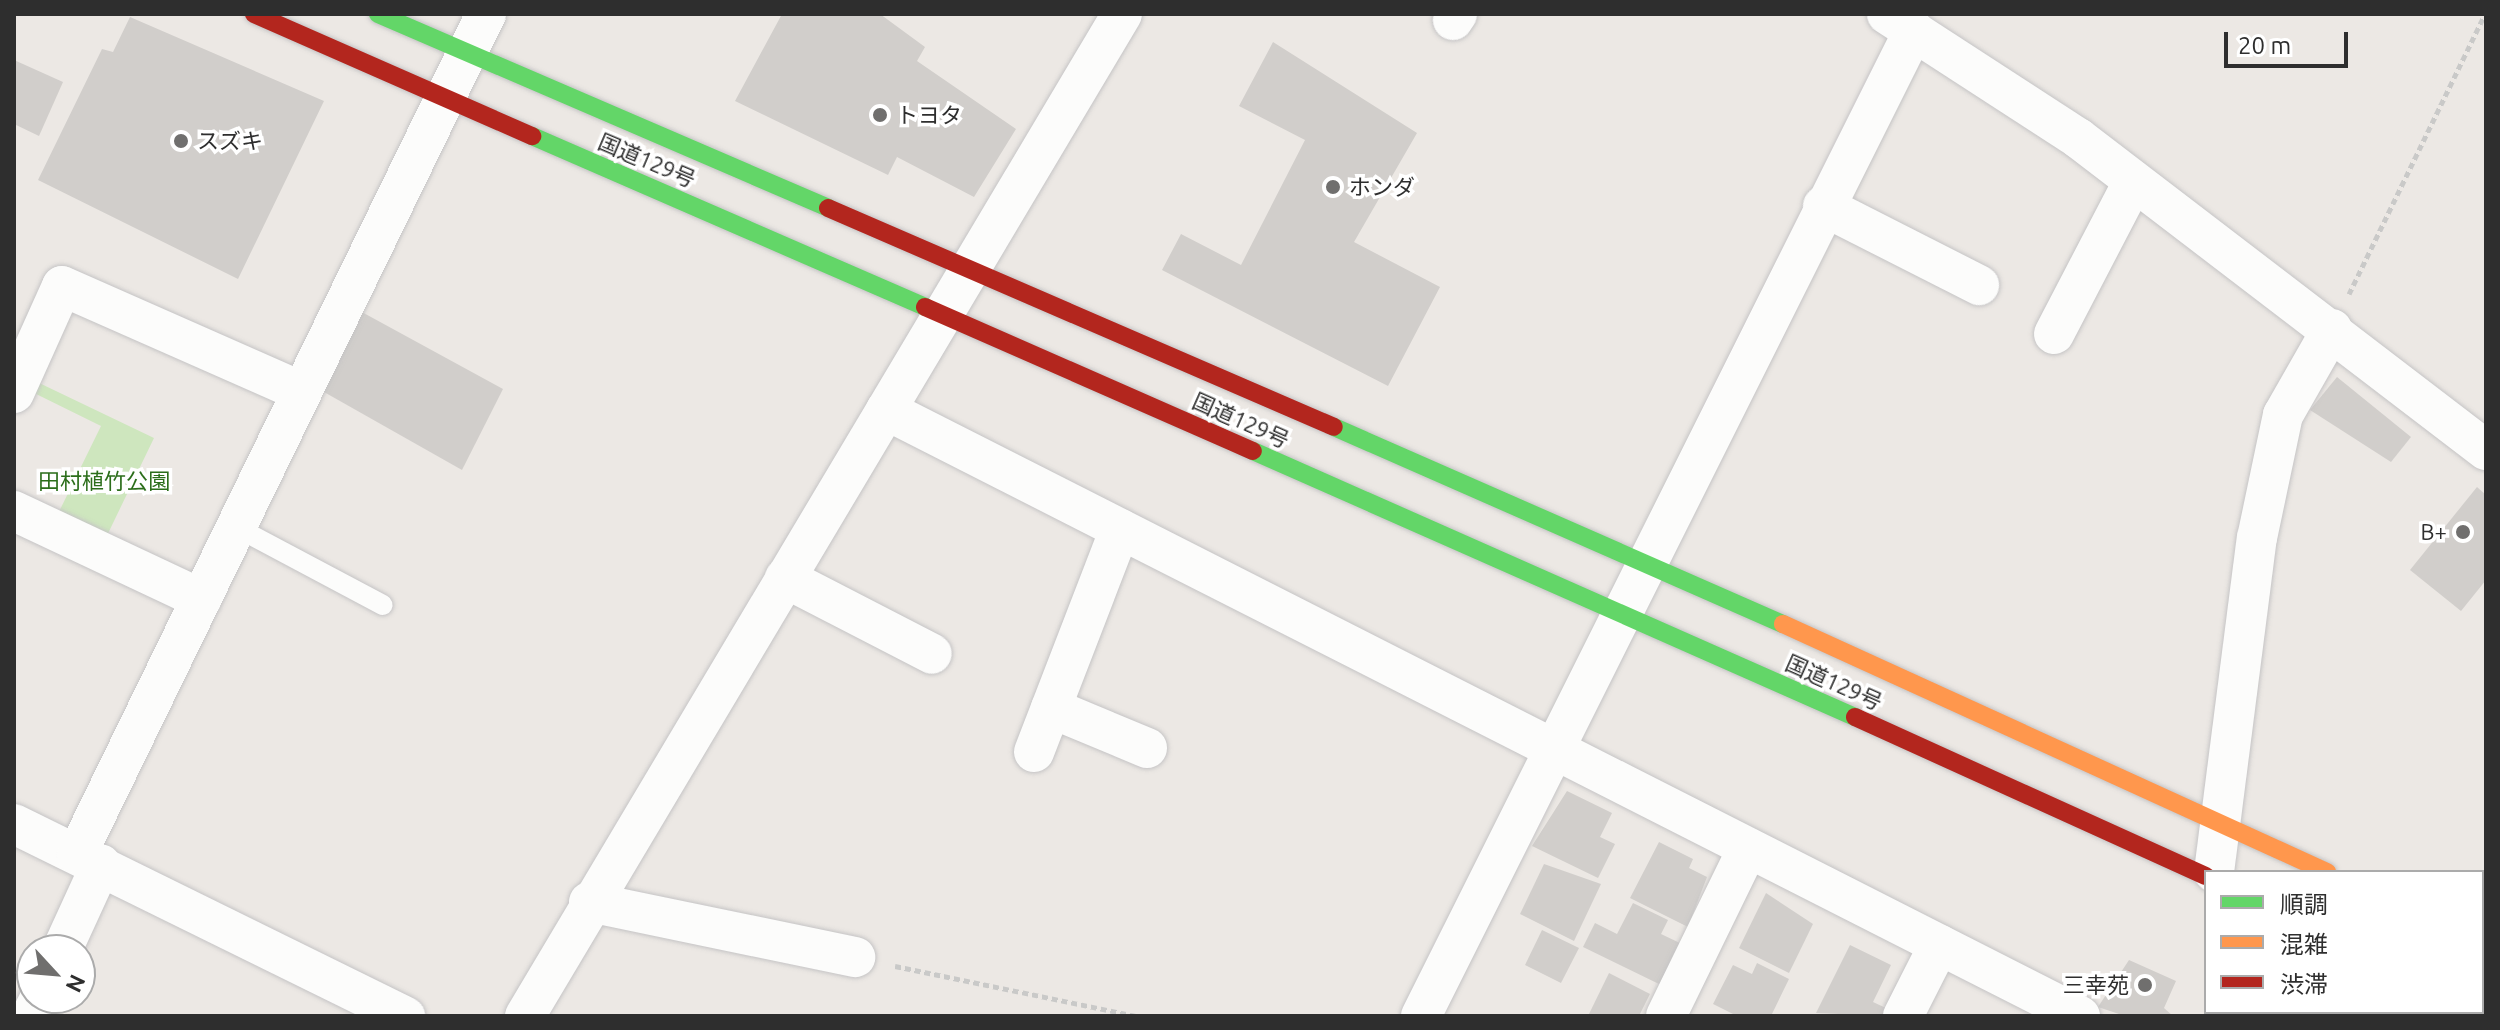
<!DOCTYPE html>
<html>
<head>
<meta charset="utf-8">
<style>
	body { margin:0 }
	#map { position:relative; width:2500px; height:1030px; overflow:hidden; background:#ece8e4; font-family:Ubuntu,"Noto Sans JP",sans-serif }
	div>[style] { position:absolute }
	.green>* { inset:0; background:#cee6be }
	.building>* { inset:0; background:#d1cecb }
	.path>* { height:5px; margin-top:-2.5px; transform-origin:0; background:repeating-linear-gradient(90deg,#c9c9c8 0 6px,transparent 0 10px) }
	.roads { filter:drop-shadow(0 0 2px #c5c4c5) drop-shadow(0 0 2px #c5c4c5) }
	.lane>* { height:20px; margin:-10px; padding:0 10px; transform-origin:10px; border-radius:10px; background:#fcfcfb }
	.street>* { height:40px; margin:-20px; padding:0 20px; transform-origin:20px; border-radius:20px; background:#fcfcfb }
	.fast>* { height:18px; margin:-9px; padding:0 9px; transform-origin:9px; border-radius:9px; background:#63d668 }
	.slow>* { height:18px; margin:-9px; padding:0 9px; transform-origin:9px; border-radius:9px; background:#ff974d }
	.jam>* { height:18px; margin:-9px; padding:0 9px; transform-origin:9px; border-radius:9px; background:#b3261e }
	.dots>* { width:22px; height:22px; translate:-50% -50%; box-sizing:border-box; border:4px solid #fff; border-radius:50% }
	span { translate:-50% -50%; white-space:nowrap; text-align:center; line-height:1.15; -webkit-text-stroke:7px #fff; paint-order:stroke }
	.poi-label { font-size:22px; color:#2e2e2e }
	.left { translate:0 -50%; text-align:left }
	.right { translate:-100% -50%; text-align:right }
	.street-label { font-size:22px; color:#2e2e2e }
	.park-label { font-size:22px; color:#2c6e1b }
	.frame { position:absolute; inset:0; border:16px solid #2e2e2e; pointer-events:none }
	.legend { position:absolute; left:2204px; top:870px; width:280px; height:144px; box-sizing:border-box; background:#fff; border:2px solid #ababab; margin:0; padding:10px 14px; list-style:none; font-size:24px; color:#2e2e2e }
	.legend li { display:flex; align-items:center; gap:16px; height:40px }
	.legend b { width:40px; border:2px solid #ababab }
	.north { position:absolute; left:16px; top:934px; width:80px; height:80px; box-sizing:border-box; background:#fff; border:2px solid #ababab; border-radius:50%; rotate:116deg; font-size:22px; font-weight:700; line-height:32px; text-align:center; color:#2e2e2e }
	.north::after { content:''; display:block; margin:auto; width:28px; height:36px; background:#706f6e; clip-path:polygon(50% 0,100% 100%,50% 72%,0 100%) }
	.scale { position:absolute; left:2224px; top:32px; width:124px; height:36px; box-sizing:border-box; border:4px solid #2e2e2e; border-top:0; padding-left:10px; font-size:24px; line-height:28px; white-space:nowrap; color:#2e2e2e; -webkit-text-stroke:6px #fff; paint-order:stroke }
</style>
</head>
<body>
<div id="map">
	<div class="green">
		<div style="clip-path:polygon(35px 381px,154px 438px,101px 548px,53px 524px,101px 426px,30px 391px)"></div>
	</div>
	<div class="building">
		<div style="clip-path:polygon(782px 14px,880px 14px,925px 47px,917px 61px,1016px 129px,974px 197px,897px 157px,888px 175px,735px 101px)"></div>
		<div style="clip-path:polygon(130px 17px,324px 101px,238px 279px,38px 180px,102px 49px,113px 52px)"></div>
		<div style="clip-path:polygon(1273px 42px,1417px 133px,1354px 242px,1440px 287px,1388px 386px,1162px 270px,1181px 234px,1241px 265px,1305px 140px,1239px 106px)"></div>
		<div style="clip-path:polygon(14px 60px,63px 82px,39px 136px,14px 124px)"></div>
		<div style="clip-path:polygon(360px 311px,503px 389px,462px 470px,324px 392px)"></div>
		<div style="clip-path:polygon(2337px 377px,2411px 437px,2391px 462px,2310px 410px)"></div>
		<div style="clip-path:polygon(2477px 487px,2486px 495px,2486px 580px,2461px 611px,2410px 570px)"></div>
		<div style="clip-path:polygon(1567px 791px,1612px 813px,1600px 837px,1615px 844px,1598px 878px,1532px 846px)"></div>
		<div style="clip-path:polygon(1659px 842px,1693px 859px,1689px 868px,1707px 877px,1688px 927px,1630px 898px)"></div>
		<div style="clip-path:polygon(1544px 864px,1601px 884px,1574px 941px,1520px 914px)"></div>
		<div style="clip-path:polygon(1766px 893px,1813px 924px,1789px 973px,1739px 948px)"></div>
		<div style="clip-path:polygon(1633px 903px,1668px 920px,1661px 934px,1682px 944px,1661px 985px,1583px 947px,1595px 923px,1617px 934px)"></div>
		<div style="clip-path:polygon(1542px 930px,1579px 948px,1561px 983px,1525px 965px)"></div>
		<div style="clip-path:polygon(1850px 945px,1891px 965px,1873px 1002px,1888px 1009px,1884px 1016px,1816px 1013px)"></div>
		<div style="clip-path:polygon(2129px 960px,2176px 981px,2164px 1008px,2173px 1016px,2125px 1016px,2098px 1007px)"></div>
		<div style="clip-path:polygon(1757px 963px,1789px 979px,1771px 1016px,1737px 1016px,1713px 1004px,1733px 965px,1752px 974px)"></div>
		<div style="clip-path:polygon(1609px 973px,1650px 994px,1639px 1016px,1588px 1016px)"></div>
	</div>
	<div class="path">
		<div style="left:2349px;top:294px;width:311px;rotate:-64.1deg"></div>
		<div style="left:895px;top:966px;width:247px;rotate:11.7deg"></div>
	</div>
	<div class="roads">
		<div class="lane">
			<div style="left:236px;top:527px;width:166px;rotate:28deg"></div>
		</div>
		<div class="street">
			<div style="left:1887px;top:14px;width:228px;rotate:33deg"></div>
			<div style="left:2078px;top:138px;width:514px;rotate:37.41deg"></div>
			<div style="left:1453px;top:20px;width:7px;rotate:-56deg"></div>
			<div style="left:1823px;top:206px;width:175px;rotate:26.9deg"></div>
			<div style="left:2054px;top:334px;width:171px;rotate:-62.5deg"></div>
			<div style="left:14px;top:393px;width:117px;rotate:-65.8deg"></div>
			<div style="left:62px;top:286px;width:262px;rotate:23.8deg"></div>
			<div style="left:886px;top:410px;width:1339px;rotate:26.91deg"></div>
			<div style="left:14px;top:511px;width:207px;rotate:25.2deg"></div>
			<div style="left:785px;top:578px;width:165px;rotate:27.3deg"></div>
			<div style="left:1051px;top:708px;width:104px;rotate:22.6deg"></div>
			<div style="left:1034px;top:752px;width:239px;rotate:-68.9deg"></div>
			<div style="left:14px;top:824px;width:436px;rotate:26.2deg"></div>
			<div style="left:77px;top:854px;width:934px;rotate:-64.04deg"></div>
			<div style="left:2214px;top:872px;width:337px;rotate:-82.7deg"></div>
			<div style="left:2257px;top:538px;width:126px;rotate:-78.1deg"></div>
			<div style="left:2283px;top:415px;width:99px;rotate:-60.3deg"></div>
			<div style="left:589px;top:902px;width:272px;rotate:11.7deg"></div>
			<div style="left:62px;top:950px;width:94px;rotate:-65.4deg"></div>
			<div style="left:31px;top:1016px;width:20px;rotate:-63deg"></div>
			<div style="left:525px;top:1016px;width:1166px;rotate:-59.21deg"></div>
			<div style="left:1421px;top:1016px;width:1102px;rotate:-63.43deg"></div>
			<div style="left:1666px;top:1016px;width:187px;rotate:-64deg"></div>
			<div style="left:1903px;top:1016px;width:80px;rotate:-63.1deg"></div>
		</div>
		<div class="fast">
			<div style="left:378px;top:14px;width:490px;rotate:23.3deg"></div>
			<div style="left:532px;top:136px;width:429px;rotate:23.5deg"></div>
			<div style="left:1334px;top:427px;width:490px;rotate:23.7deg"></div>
			<div style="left:1253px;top:451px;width:658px;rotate:23.84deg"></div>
			<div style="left:2482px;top:1009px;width:4px;rotate:27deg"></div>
		</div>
		<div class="slow">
			<div style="left:1783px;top:624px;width:598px;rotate:24.51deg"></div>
			<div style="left:2482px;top:946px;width:4px;rotate:27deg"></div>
		</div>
		<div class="jam">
			<div style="left:254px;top:14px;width:304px;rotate:23.7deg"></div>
			<div style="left:828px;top:208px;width:551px;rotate:23.4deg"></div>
			<div style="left:925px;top:307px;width:358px;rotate:23.7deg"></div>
			<div style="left:1855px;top:717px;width:385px;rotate:24.4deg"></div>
			<div style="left:2236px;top:1016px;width:4px;rotate:-63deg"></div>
		</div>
	</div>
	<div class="dots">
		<div style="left:880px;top:115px;background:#706f6e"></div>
		<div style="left:181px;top:141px;background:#706f6e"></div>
		<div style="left:1333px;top:187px;background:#706f6e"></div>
		<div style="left:2463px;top:532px;background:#706f6e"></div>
		<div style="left:2145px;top:985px;background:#706f6e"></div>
	</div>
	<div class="poi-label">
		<span class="left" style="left:896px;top:115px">トヨタ</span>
		<span class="left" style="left:197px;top:141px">スズキ</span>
		<span class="left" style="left:1349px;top:187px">ホンダ</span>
		<span class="right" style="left:2447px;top:532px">B+</span>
		<span class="right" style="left:2129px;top:985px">三幸苑</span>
	</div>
	<div class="street-label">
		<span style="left:647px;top:160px;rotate:23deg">国道129号</span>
		<span style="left:1241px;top:420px;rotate:24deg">国道129号</span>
		<span style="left:1834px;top:682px;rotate:24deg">国道129号</span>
	</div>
	<div class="park-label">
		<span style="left:104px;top:481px">田村植竹公園</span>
	</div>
	<div class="frame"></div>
	<ul class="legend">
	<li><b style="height:10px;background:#63d668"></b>順調</li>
	<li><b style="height:10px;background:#ff974d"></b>混雑</li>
	<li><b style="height:10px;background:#b3261e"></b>渋滞</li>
	</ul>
	<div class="north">N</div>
	<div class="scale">20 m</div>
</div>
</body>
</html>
